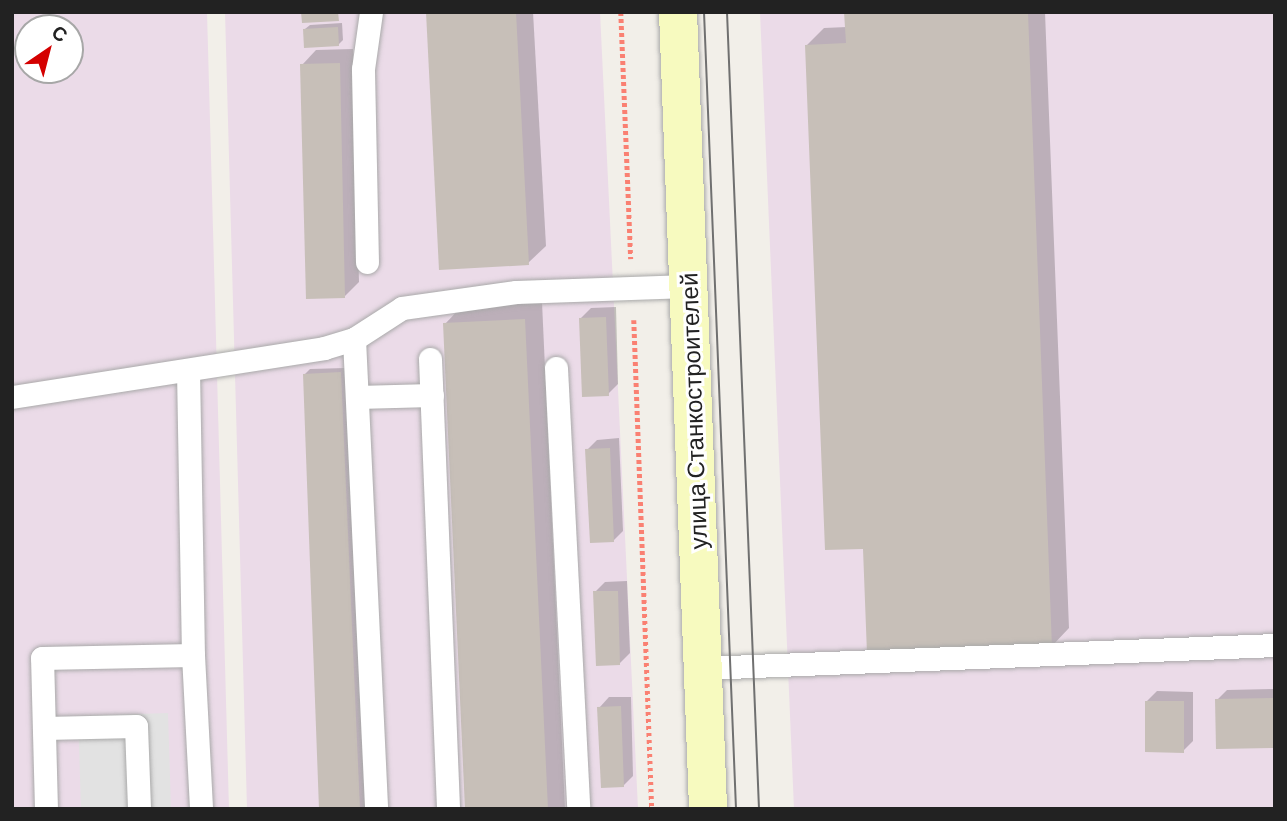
<!DOCTYPE html>
<html>
<head>
<meta charset="utf-8">
<style>
	body { margin:0 }
	#map { position:relative; width:1287px; height:821px; overflow:hidden; background:#f2efe9; font-family:Barlow,sans-serif }
	div>[style] { position:absolute }
	.industrial>* { inset:0; background:#ebdbe8 }
	.parking>* { inset:0; background:#e2e2e2 }
	.shadow>* { inset:0; background:#0003 }
	.building>* { inset:0; background:#c7bfb8 }
	.path>* { height:4.5px; margin-top:-2.25px; transform-origin:0; background:repeating-linear-gradient(90deg,#fa8072 0 3.5px,transparent 0 7px) }
	.roads { filter:drop-shadow(0 0 2px #a9a9a9) drop-shadow(0 0 2px #a9a9a9) }
	.lane>* { height:23px; margin:-11.5px; padding:0 11.5px; transform-origin:11.5px; border-radius:11.5px; background:#fff }
	.secondary>* { height:38px; margin:-19px; padding:0 19px; transform-origin:19px; border-radius:19px; background:#f7fabf }
	.tram>* { height:2px; margin:-1px; padding:0 1px; transform-origin:1px; border-radius:1px; background:#707070 }
	span { translate:-50% -50%; white-space:nowrap; text-align:center; line-height:1.15; -webkit-text-stroke:6px #fff; paint-order:stroke }
	.street-label { font-size:24px; color:#222 }
	.frame { position:absolute; inset:0; border:14px solid #222; pointer-events:none }
	.north { position:absolute; left:14px; top:14px; width:70px; height:70px; box-sizing:border-box; background:#fff; border:2px solid #a7a7a7; border-radius:50%; rotate:35deg; font-size:19px; font-weight:700; line-height:28px; text-align:center; color:#222 }
	.north::after { content:''; display:block; margin:auto; width:24px; height:32px; background:#d40000; clip-path:polygon(50% 0,100% 100%,50% 72%,0 100%) }
</style>
</head>
<body>
<div id="map">
	<div class="industrial">
		<div style="clip-path:polygon(evenodd,12px 12px,207px 12px,229px 809px,12px 809px,12px 12px,28px 28px,70px 28px,70px 70px,28px 70px,28px 28px)"></div>
		<div style="clip-path:polygon(225px 12px,600px 12px,638px 809px,247px 809px)"></div>
		<div style="clip-path:polygon(760px 12px,1275px 12px,1275px 809px,794px 809px)"></div>
	</div>
	<div class="parking">
		<div style="clip-path:polygon(168px 713px,171px 809px,81px 809px,78px 716px)"></div>
	</div>
	<div class="shadow">
		<div style="clip-path:polygon(427px 12px,533px 12px,546px 246px,528px 263px)"></div>
		<div style="clip-path:polygon(846px 12px,1045px 12px,1069px 628px,1052px 646px,864px 547px,807px 45px,824px 28px,847px 27px)"></div>
		<div style="clip-path:polygon(342px 23px,343px 40px,338px 45px,305px 29px,310px 25px)"></div>
		<div style="clip-path:polygon(353px 49px,359px 282px,345px 296px,302px 65px,316px 50px)"></div>
		<div style="clip-path:polygon(542px 302px,565px 809px,467px 809px,445px 324px,462px 306px)"></div>
		<div style="clip-path:polygon(616px 307px,618px 384px,608px 394px,581px 318px,591px 308px)"></div>
		<div style="clip-path:polygon(345px 368px,365px 809px,320px 809px,305px 374px,310px 369px)"></div>
		<div style="clip-path:polygon(619px 438px,623px 531px,613px 541px,587px 450px,597px 440px)"></div>
		<div style="clip-path:polygon(627px 581px,630px 653px,619px 664px,595px 592px,605px 582px)"></div>
		<div style="clip-path:polygon(1275px 689px,1275px 746px,1217px 700px,1227px 690px)"></div>
		<div style="clip-path:polygon(1157px 691px,1193px 692px,1193px 741px,1183px 751px,1147px 701px)"></div>
		<div style="clip-path:polygon(609px 697px,631px 697px,633px 776px,623px 786px,599px 708px)"></div>
	</div>
	<div class="building">
		<div style="clip-path:polygon(301px 12px,338px 12px,339px 21px,302px 23px)"></div>
		<div style="clip-path:polygon(426px 12px,516px 12px,529px 265px,439px 270px)"></div>
		<div style="clip-path:polygon(844px 12px,1028px 12px,1052px 648px,867px 654px,863px 549px,825px 550px,805px 45px,846px 43px)"></div>
		<div style="clip-path:polygon(338px 27px,339px 46px,304px 48px,303px 29px)"></div>
		<div style="clip-path:polygon(340px 63px,345px 298px,306px 299px,300px 64px)"></div>
		<div style="clip-path:polygon(606px 317px,609px 396px,582px 397px,579px 318px)"></div>
		<div style="clip-path:polygon(525px 319px,548px 809px,465px 809px,443px 323px)"></div>
		<div style="clip-path:polygon(341px 372px,360px 809px,319px 809px,303px 374px)"></div>
		<div style="clip-path:polygon(610px 448px,614px 542px,590px 543px,585px 449px)"></div>
		<div style="clip-path:polygon(593px 591px,618px 591px,620px 665px,596px 666px)"></div>
		<div style="clip-path:polygon(1275px 698px,1275px 748px,1216px 749px,1215px 699px)"></div>
		<div style="clip-path:polygon(1145px 701px,1184px 701px,1184px 753px,1145px 752px)"></div>
		<div style="clip-path:polygon(621px 706px,624px 787px,601px 788px,597px 707px)"></div>
	</div>
	<div class="path">
		<div style="left:621px;top:12px;width:247px;rotate:87.7deg"></div>
		<div style="left:634px;top:320px;width:489px;rotate:87.9deg"></div>
	</div>
	<div class="roads">
		<div class="lane">
			<div style="left:367px;top:262px;width:193px;rotate:-91.2deg"></div>
			<div style="left:363px;top:69px;width:58px;rotate:-82deg"></div>
			<div style="left:354px;top:339px;width:471px;rotate:87.3deg"></div>
			<div style="left:430px;top:359px;width:450px;rotate:87.7deg"></div>
			<div style="left:556px;top:368px;width:442px;rotate:87.1deg"></div>
			<div style="left:188px;top:370px;width:285px;rotate:89deg"></div>
			<div style="left:193px;top:655px;width:154px;rotate:87deg"></div>
			<div style="left:12px;top:397px;width:316px;rotate:-8.9deg"></div>
			<div style="left:324px;top:348px;width:31px;rotate:-17deg"></div>
			<div style="left:354px;top:339px;width:57px;rotate:-32.9deg"></div>
			<div style="left:402px;top:308px;width:115px;rotate:-8deg"></div>
			<div style="left:516px;top:292px;width:172px;rotate:-2deg"></div>
			<div style="left:357px;top:397px;width:75px;rotate:-1.5deg"></div>
			<div style="left:703px;top:668px;width:572px;rotate:-2.3deg"></div>
			<div style="left:44px;top:728px;width:92px;rotate:-1.2deg"></div>
			<div style="left:136px;top:726px;width:83px;rotate:87.9deg"></div>
			<div style="left:46px;top:809px;width:151px;rotate:-91.5deg"></div>
			<div style="left:42px;top:658px;width:151px;rotate:-1.1deg"></div>
		</div>
		<div class="secondary">
			<div style="left:678px;top:12px;width:798px;rotate:87.84deg"></div>
		</div>
	</div>
	<div class="tram">
		<div style="left:704px;top:12px;width:798px;rotate:87.7deg"></div>
		<div style="left:727px;top:12px;width:798px;rotate:87.7deg"></div>
	</div>
	<div class="street-label">
		<span style="left:693px;top:411px;rotate:-92deg">улица Станкостроителей</span>
	</div>
	<div class="frame"></div>
	<div class="north">С</div>
</div>
</body>
</html>
